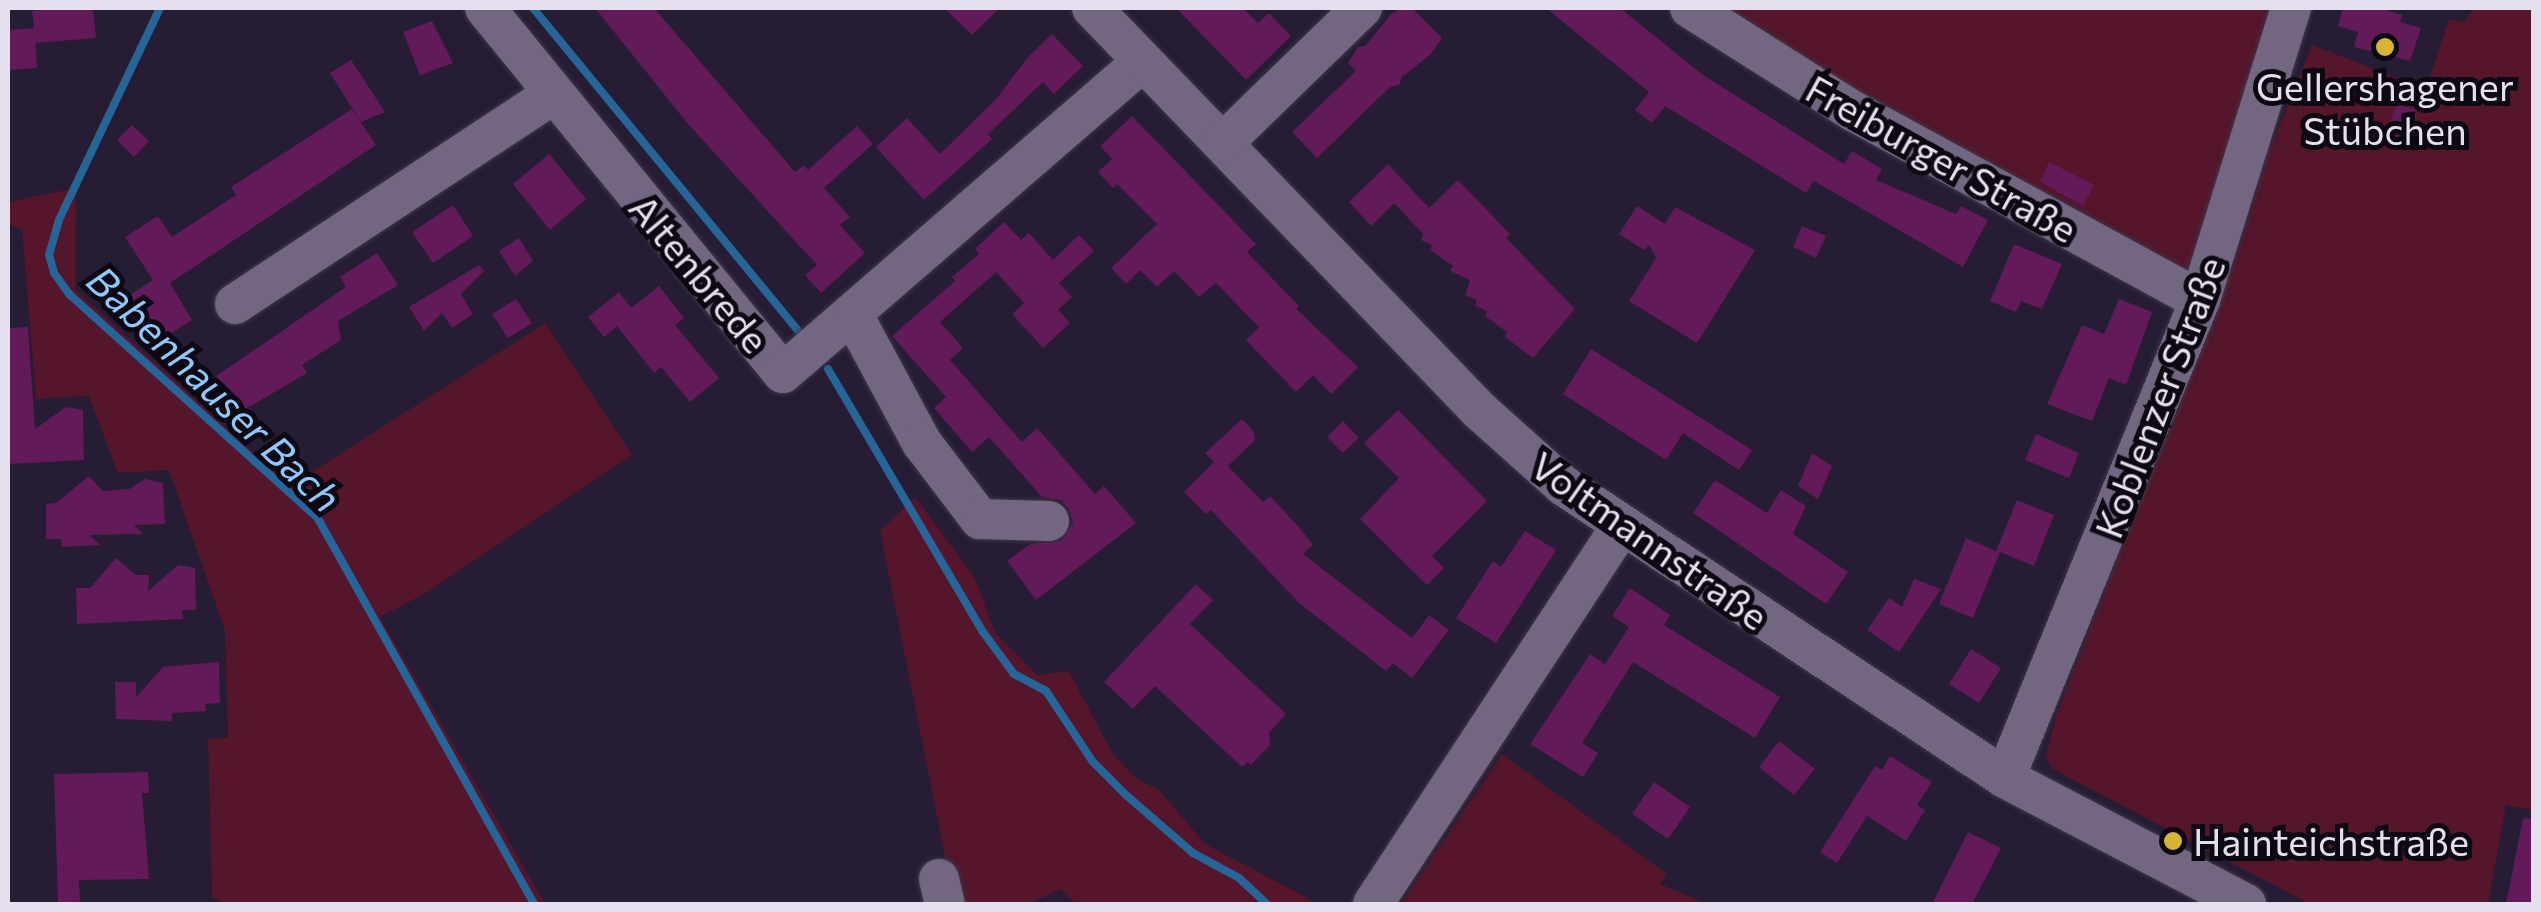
<!DOCTYPE html>
<html>
<head>
<meta charset="utf-8">
<style>
	body { margin:0 }
	#map { position:relative; width:2541px; height:912px; overflow:hidden; background:#261c33; font-family:Commissioner,sans-serif }
	div>[style] { position:absolute }
	.green>* { inset:0; background:#55152b }
	.stream>* { height:8px; margin:-4px; padding:0 4px; transform-origin:4px; border-radius:4px; background:#256598 }
	.building>* { inset:0; background:#631a58 }
	.roads { filter:drop-shadow(0 0 2px #3e3649) drop-shadow(0 0 2px #3e3649) }
	.minor>* { height:40px; margin:-20px; padding:0 20px; transform-origin:20px; border-radius:20px; background:#726681 }
	.dots>* { width:28px; height:28px; translate:-50% -50%; box-sizing:border-box; border:5px solid #0d0913; border-radius:50% }
	span { translate:-50% -50%; white-space:nowrap; text-align:center; line-height:1.15; -webkit-text-stroke:10px #0d0913; paint-order:stroke }
	.poi-label { font-size:38px; color:#e6dfef }
	.left { translate:0 -50%; text-align:left }
	.street-label { font-size:38px; color:#e6dfef }
	.water-label { font-size:40px; color:#8ec9fd; font-style:italic }
	.frame { position:absolute; inset:0; border:10px solid #e6dfef; pointer-events:none }
</style>
</head>
<body>
<div id="map">
	<div class="green">
		<div style="clip-path:polygon(1715px 8px,2272px 8px,2187px 277px,1919px 133px)"></div>
		<div style="clip-path:polygon(2475px 8px,2533px 8px,2533px 810px,2506px 805px,2488px 904px,2310px 904px,2064px 775px,2051px 768px,2046px 755px,2056px 716px,2236px 258px,2269px 151px,2312px 45px,2426px 89px,2449px 19px,2464px 22px)"></div>
		<div style="clip-path:polygon(76px 188px,75px 289px,290px 486px,545px 323px,632px 455px,424px 594px,380px 617px,545px 904px,220px 904px,219px 899px,212px 899px,208px 739px,228px 738px,225px 631px,169px 470px,118px 473px,89px 396px,36px 399px,22px 229px,8px 225px,8px 202px)"></div>
		<div style="clip-path:polygon(915px 497px,975px 578px,995px 633px,1037px 675px,1069px 671px,1112px 753px,1137px 779px,1159px 790px,1205px 844px,1319px 904px,1076px 904px,1061px 889px,1027px 904px,965px 904px,954px 863px,947px 866px,880px 531px)"></div>
		<div style="clip-path:polygon(1502px 754px,1667px 874px,1660px 884px,1707px 904px,1401px 904px)"></div>
	</div>
	<div class="stream">
		<div style="left:160px;top:8px;width:235px;rotate:115.5deg"></div>
		<div style="left:59px;top:220px;width:36px;rotate:106deg"></div>
		<div style="left:49px;top:255px;width:19px;rotate:74deg"></div>
		<div style="left:54px;top:273px;width:26px;rotate:54deg"></div>
		<div style="left:69px;top:294px;width:334px;rotate:42deg"></div>
		<div style="left:317px;top:517px;width:444px;rotate:60.7deg"></div>
		<div style="left:533px;top:8px;width:421px;rotate:50.6deg"></div>
		<div style="left:828px;top:369px;width:305px;rotate:59.5deg"></div>
		<div style="left:983px;top:632px;width:52px;rotate:53.6deg"></div>
		<div style="left:1014px;top:674px;width:36px;rotate:28deg"></div>
		<div style="left:1046px;top:691px;width:85px;rotate:56.5deg"></div>
		<div style="left:1093px;top:762px;width:47px;rotate:45deg"></div>
		<div style="left:1126px;top:795px;width:89px;rotate:40.9deg"></div>
		<div style="left:1193px;top:853px;width:52px;rotate:28.5deg"></div>
		<div style="left:1239px;top:878px;width:38px;rotate:43deg"></div>
	</div>
	<div class="building">
		<div style="clip-path:polygon(56px 8px,93px 8px,96px 38px,35px 43px,35px 37px,37px 68px,8px 70px,8px 30px,34px 28px,32px 11px)"></div>
		<div style="clip-path:polygon(595px 8px,654px 8px,795px 172px,804px 165px,808px 170px,857px 126px,873px 144px,824px 188px,850px 217px,840px 225px,865px 253px,821px 293px,805px 275px,817px 265px,688px 124px)"></div>
		<div style="clip-path:polygon(944px 8px,1000px 8px,972px 35px)"></div>
		<div style="clip-path:polygon(1176px 8px,1243px 8px,1258px 23px,1269px 13px,1291px 36px,1246px 80px)"></div>
		<div style="clip-path:polygon(1404px 8px,1412px 8px,1442px 38px,1430px 55px,1402px 77px,1399px 85px,1390px 87px,1317px 158px,1292px 132px,1356px 71px,1348px 63px,1358px 47px,1365px 46px,1392px 13px)"></div>
		<div style="clip-path:polygon(1546px 8px,1620px 8px,1703px 75px,1844px 164px,1852px 151px,1882px 169px,1876px 180px,1956px 214px,1961px 206px,1988px 220px,1963px 267px,1814px 181px,1806px 193px,1665px 106px,1652px 123px,1635px 110px,1649px 92px)"></div>
		<div style="clip-path:polygon(2343px 8px,2380px 8px,2402px 15px,2400px 22px,2421px 28px,2410px 61px,2354px 47px,2358px 32px,2338px 26px)"></div>
		<div style="clip-path:polygon(432px 21px,453px 63px,420px 75px,403px 32px)"></div>
		<div style="clip-path:polygon(1052px 34px,1083px 66px,1054px 94px,1043px 82px,988px 134px,992px 139px,924px 200px,876px 147px,907px 118px,940px 154px,997px 98px,1028px 57px)"></div>
		<div style="clip-path:polygon(351px 60px,385px 112px,361px 122px,330px 73px)"></div>
		<div style="clip-path:polygon(2396px 104px,2416px 110px,2409px 129px,2390px 123px)"></div>
		<div style="clip-path:polygon(352px 109px,376px 145px,170px 283px,192px 320px,155px 343px,127px 297px,153px 280px,125px 237px,158px 216px,172px 237px,236px 195px,231px 187px)"></div>
		<div style="clip-path:polygon(1132px 116px,1256px 244px,1247px 252px,1299px 306px,1296px 309px,1358px 367px,1331px 394px,1313px 375px,1296px 392px,1246px 340px,1259px 327px,1216px 283px,1199px 297px,1174px 271px,1157px 287px,1140px 270px,1126px 284px,1111px 268px,1157px 224px,1117px 184px,1113px 188px,1098px 172px,1112px 159px,1100px 146px)"></div>
		<div style="clip-path:polygon(132px 125px,149px 141px,134px 157px,117px 140px)"></div>
		<div style="clip-path:polygon(549px 154px,586px 199px,550px 230px,513px 184px)"></div>
		<div style="clip-path:polygon(2049px 162px,2094px 185px,2083px 206px,2040px 182px)"></div>
		<div style="clip-path:polygon(1388px 164px,1429px 208px,1458px 180px,1510px 234px,1506px 238px,1575px 309px,1533px 358px,1505px 337px,1507px 332px,1485px 316px,1487px 311px,1475px 306px,1477px 300px,1465px 295px,1470px 280px,1450px 271px,1453px 266px,1430px 250px,1432px 245px,1421px 240px,1423px 234px,1394px 203px,1371px 226px,1349px 202px)"></div>
		<div style="clip-path:polygon(453px 205px,473px 236px,433px 263px,412px 232px)"></div>
		<div style="clip-path:polygon(1637px 206px,1665px 224px,1675px 207px,1755px 250px,1697px 343px,1629px 301px,1656px 258px,1649px 245px,1644px 250px,1619px 234px)"></div>
		<div style="clip-path:polygon(1004px 222px,1021px 240px,1029px 233px,1053px 260px,1079px 235px,1094px 251px,1059px 283px,1072px 297px,1058px 310px,1070px 323px,1043px 348px,1012px 314px,1024px 303px,996px 272px,940px 322px,963px 348px,950px 360px,1022px 442px,1037px 428px,1095px 494px,1104px 486px,1136px 523px,1036px 600px,1007px 561px,1030px 544px,1061px 541px,1073px 523px,1069px 509px,1061px 500px,1042px 497px,989px 437px,972px 452px,934px 408px,946px 397px,892px 336px,955px 281px,952px 277px,979px 254px,975px 249px)"></div>
		<div style="clip-path:polygon(1802px 226px,1826px 236px,1816px 258px,1793px 247px)"></div>
		<div style="clip-path:polygon(519px 238px,533px 261px,515px 276px,499px 251px)"></div>
		<div style="clip-path:polygon(2014px 244px,2062px 264px,2042px 309px,2021px 301px,2016px 312px,1990px 301px)"></div>
		<div style="clip-path:polygon(377px 253px,398px 285px,338px 321px,341px 340px,302px 365px,307px 373px,235px 415px,212px 379px,346px 287px,340px 277px)"></div>
		<div style="clip-path:polygon(479px 265px,484px 271px,461px 294px,473px 314px,452px 328px,442px 313px,424px 331px,409px 307px)"></div>
		<div style="clip-path:polygon(659px 286px,684px 318px,675px 325px,719px 378px,690px 402px,661px 367px,654px 373px,617px 326px,604px 337px,588px 317px,619px 292px,631px 308px)"></div>
		<div style="clip-path:polygon(516px 299px,532px 323px,508px 338px,492px 314px)"></div>
		<div style="clip-path:polygon(2119px 299px,2152px 312px,2126px 385px,2109px 378px,2092px 421px,2047px 404px,2082px 325px,2104px 334px)"></div>
		<div style="clip-path:polygon(28px 327px,35px 429px,66px 407px,83px 410px,84px 460px,8px 464px,8px 328px)"></div>
		<div style="clip-path:polygon(1591px 349px,1752px 450px,1739px 470px,1683px 433px,1666px 460px,1563px 394px)"></div>
		<div style="clip-path:polygon(1398px 410px,1487px 501px,1432px 556px,1444px 568px,1427px 585px,1360px 519px,1399px 478px,1364px 443px)"></div>
		<div style="clip-path:polygon(1242px 419px,1254px 432px,1255px 440px,1228px 466px,1263px 502px,1270px 496px,1298px 526px,1313px 545px,1303px 554px,1412px 638px,1429px 615px,1449px 630px,1412px 678px,1393px 663px,1386px 671px,1299px 603px,1211px 510px,1206px 514px,1184px 492px,1214px 462px,1205px 453px)"></div>
		<div style="clip-path:polygon(1343px 421px,1359px 438px,1343px 453px,1327px 437px)"></div>
		<div style="clip-path:polygon(2036px 434px,2079px 453px,2069px 478px,2025px 460px)"></div>
		<div style="clip-path:polygon(1812px 453px,1832px 466px,1818px 499px,1798px 486px)"></div>
		<div style="clip-path:polygon(89px 476px,103px 491px,129px 489px,145px 479px,163px 483px,165px 524px,134px 525px,143px 534px,89px 535px,100px 545px,62px 547px,61px 539px,46px 539px,46px 504px,56px 503px)"></div>
		<div style="clip-path:polygon(1715px 480px,1767px 513px,1781px 490px,1806px 506px,1793px 534px,1848px 572px,1826px 604px,1693px 513px)"></div>
		<div style="clip-path:polygon(2017px 500px,2054px 515px,2034px 566px,2000px 552px,1973px 618px,1939px 604px,1966px 538px,1996px 551px)"></div>
		<div style="clip-path:polygon(1525px 531px,1556px 550px,1496px 643px,1456px 618px,1493px 561px,1501px 567px)"></div>
		<div style="clip-path:polygon(116px 558px,136px 575px,149px 575px,148px 591px,178px 565px,195px 568px,196px 610px,182px 610px,183px 619px,77px 624px,76px 588px,90px 588px)"></div>
		<div style="clip-path:polygon(1914px 579px,1941px 589px,1899px 652px,1867px 630px,1889px 598px,1902px 607px)"></div>
		<div style="clip-path:polygon(1196px 584px,1213px 600px,1190px 624px,1286px 714px,1269px 733px,1270px 745px,1251px 765px,1247px 762px,1242px 767px,1155px 686px,1133px 709px,1104px 682px)"></div>
		<div style="clip-path:polygon(1630px 588px,1670px 615px,1664px 625px,1780px 697px,1755px 738px,1633px 662px,1582px 743px,1598px 753px,1583px 777px,1530px 744px,1590px 654px,1605px 664px,1629px 627px,1612px 616px)"></div>
		<div style="clip-path:polygon(1971px 649px,2001px 668px,1979px 703px,1949px 684px)"></div>
		<div style="clip-path:polygon(219px 662px,220px 703px,205px 704px,206px 711px,172px 713px,172px 721px,116px 719px,115px 682px,136px 682px,136px 697px,163px 667px)"></div>
		<div style="clip-path:polygon(1779px 741px,1815px 769px,1794px 795px,1759px 767px)"></div>
		<div style="clip-path:polygon(1890px 756px,1932px 782px,1917px 805px,1925px 810px,1906px 841px,1867px 816px,1837px 863px,1820px 852px,1875px 766px,1882px 770px)"></div>
		<div style="clip-path:polygon(148px 772px,149px 793px,142px 793px,149px 879px,79px 880px,80px 904px,58px 904px,54px 774px)"></div>
		<div style="clip-path:polygon(1654px 782px,1690px 807px,1668px 839px,1632px 814px)"></div>
		<div style="clip-path:polygon(2523px 818px,2534px 819px,2534px 904px,2506px 904px)"></div>
		<div style="clip-path:polygon(1968px 832px,2001px 848px,1972px 904px,1932px 904px)"></div>
	</div>
	<div class="roads">
		<div class="minor">
			<div style="left:485px;top:8px;width:471px;rotate:50.8deg"></div>
			<div style="left:783px;top:373px;width:476px;rotate:-40.9deg"></div>
			<div style="left:1092px;top:8px;width:559px;rotate:46.09deg"></div>
			<div style="left:1480px;top:411px;width:113px;rotate:41.8deg"></div>
			<div style="left:1564px;top:486px;width:529px;rotate:33.51deg"></div>
			<div style="left:2005px;top:778px;width:272px;rotate:27.6deg"></div>
			<div style="left:1690px;top:8px;width:193px;rotate:32.3deg"></div>
			<div style="left:1853px;top:111px;width:395px;rotate:28.6deg"></div>
			<div style="left:1223px;top:143px;width:194px;rotate:-44.2deg"></div>
			<div style="left:235px;top:304px;width:381px;rotate:-33.4deg"></div>
			<div style="left:853px;top:315px;width:145px;rotate:61.7deg"></div>
			<div style="left:922px;top:443px;width:96px;rotate:52.7deg"></div>
			<div style="left:980px;top:519px;width:69px;rotate:1.7deg"></div>
			<div style="left:2005px;top:778px;width:516px;rotate:-67.81deg"></div>
			<div style="left:2200px;top:300px;width:306px;rotate:-72.7deg"></div>
			<div style="left:939px;top:879px;width:26px;rotate:77deg"></div>
			<div style="left:1373px;top:904px;width:452px;rotate:-56.7deg"></div>
		</div>
	</div>
	<div class="dots">
		<div style="left:2385px;top:47px;background:#d8b434"></div>
		<div style="left:2173px;top:841px;background:#d8b434"></div>
	</div>
	<div class="poi-label">
		<span style="left:2385px;top:108px">Gellershagener<br>Stübchen</span>
		<span class="left" style="left:2193px;top:841px">Hainteichstraße</span>
	</div>
	<div class="street-label">
		<span style="left:1942px;top:158px;rotate:29deg">Freiburger Straße</span>
		<span style="left:700px;top:273px;rotate:50deg">Altenbrede</span>
		<span style="left:2159px;top:397px;rotate:-69deg">Koblenzer Straße</span>
		<span style="left:1650px;top:540px;rotate:35deg">Voltmannstraße</span>
	</div>
	<div class="water-label">
		<span style="left:215px;top:388px;rotate:44deg">Babenhauser Bach</span>
	</div>
	<div class="frame"></div>
</div>
</body>
</html>
